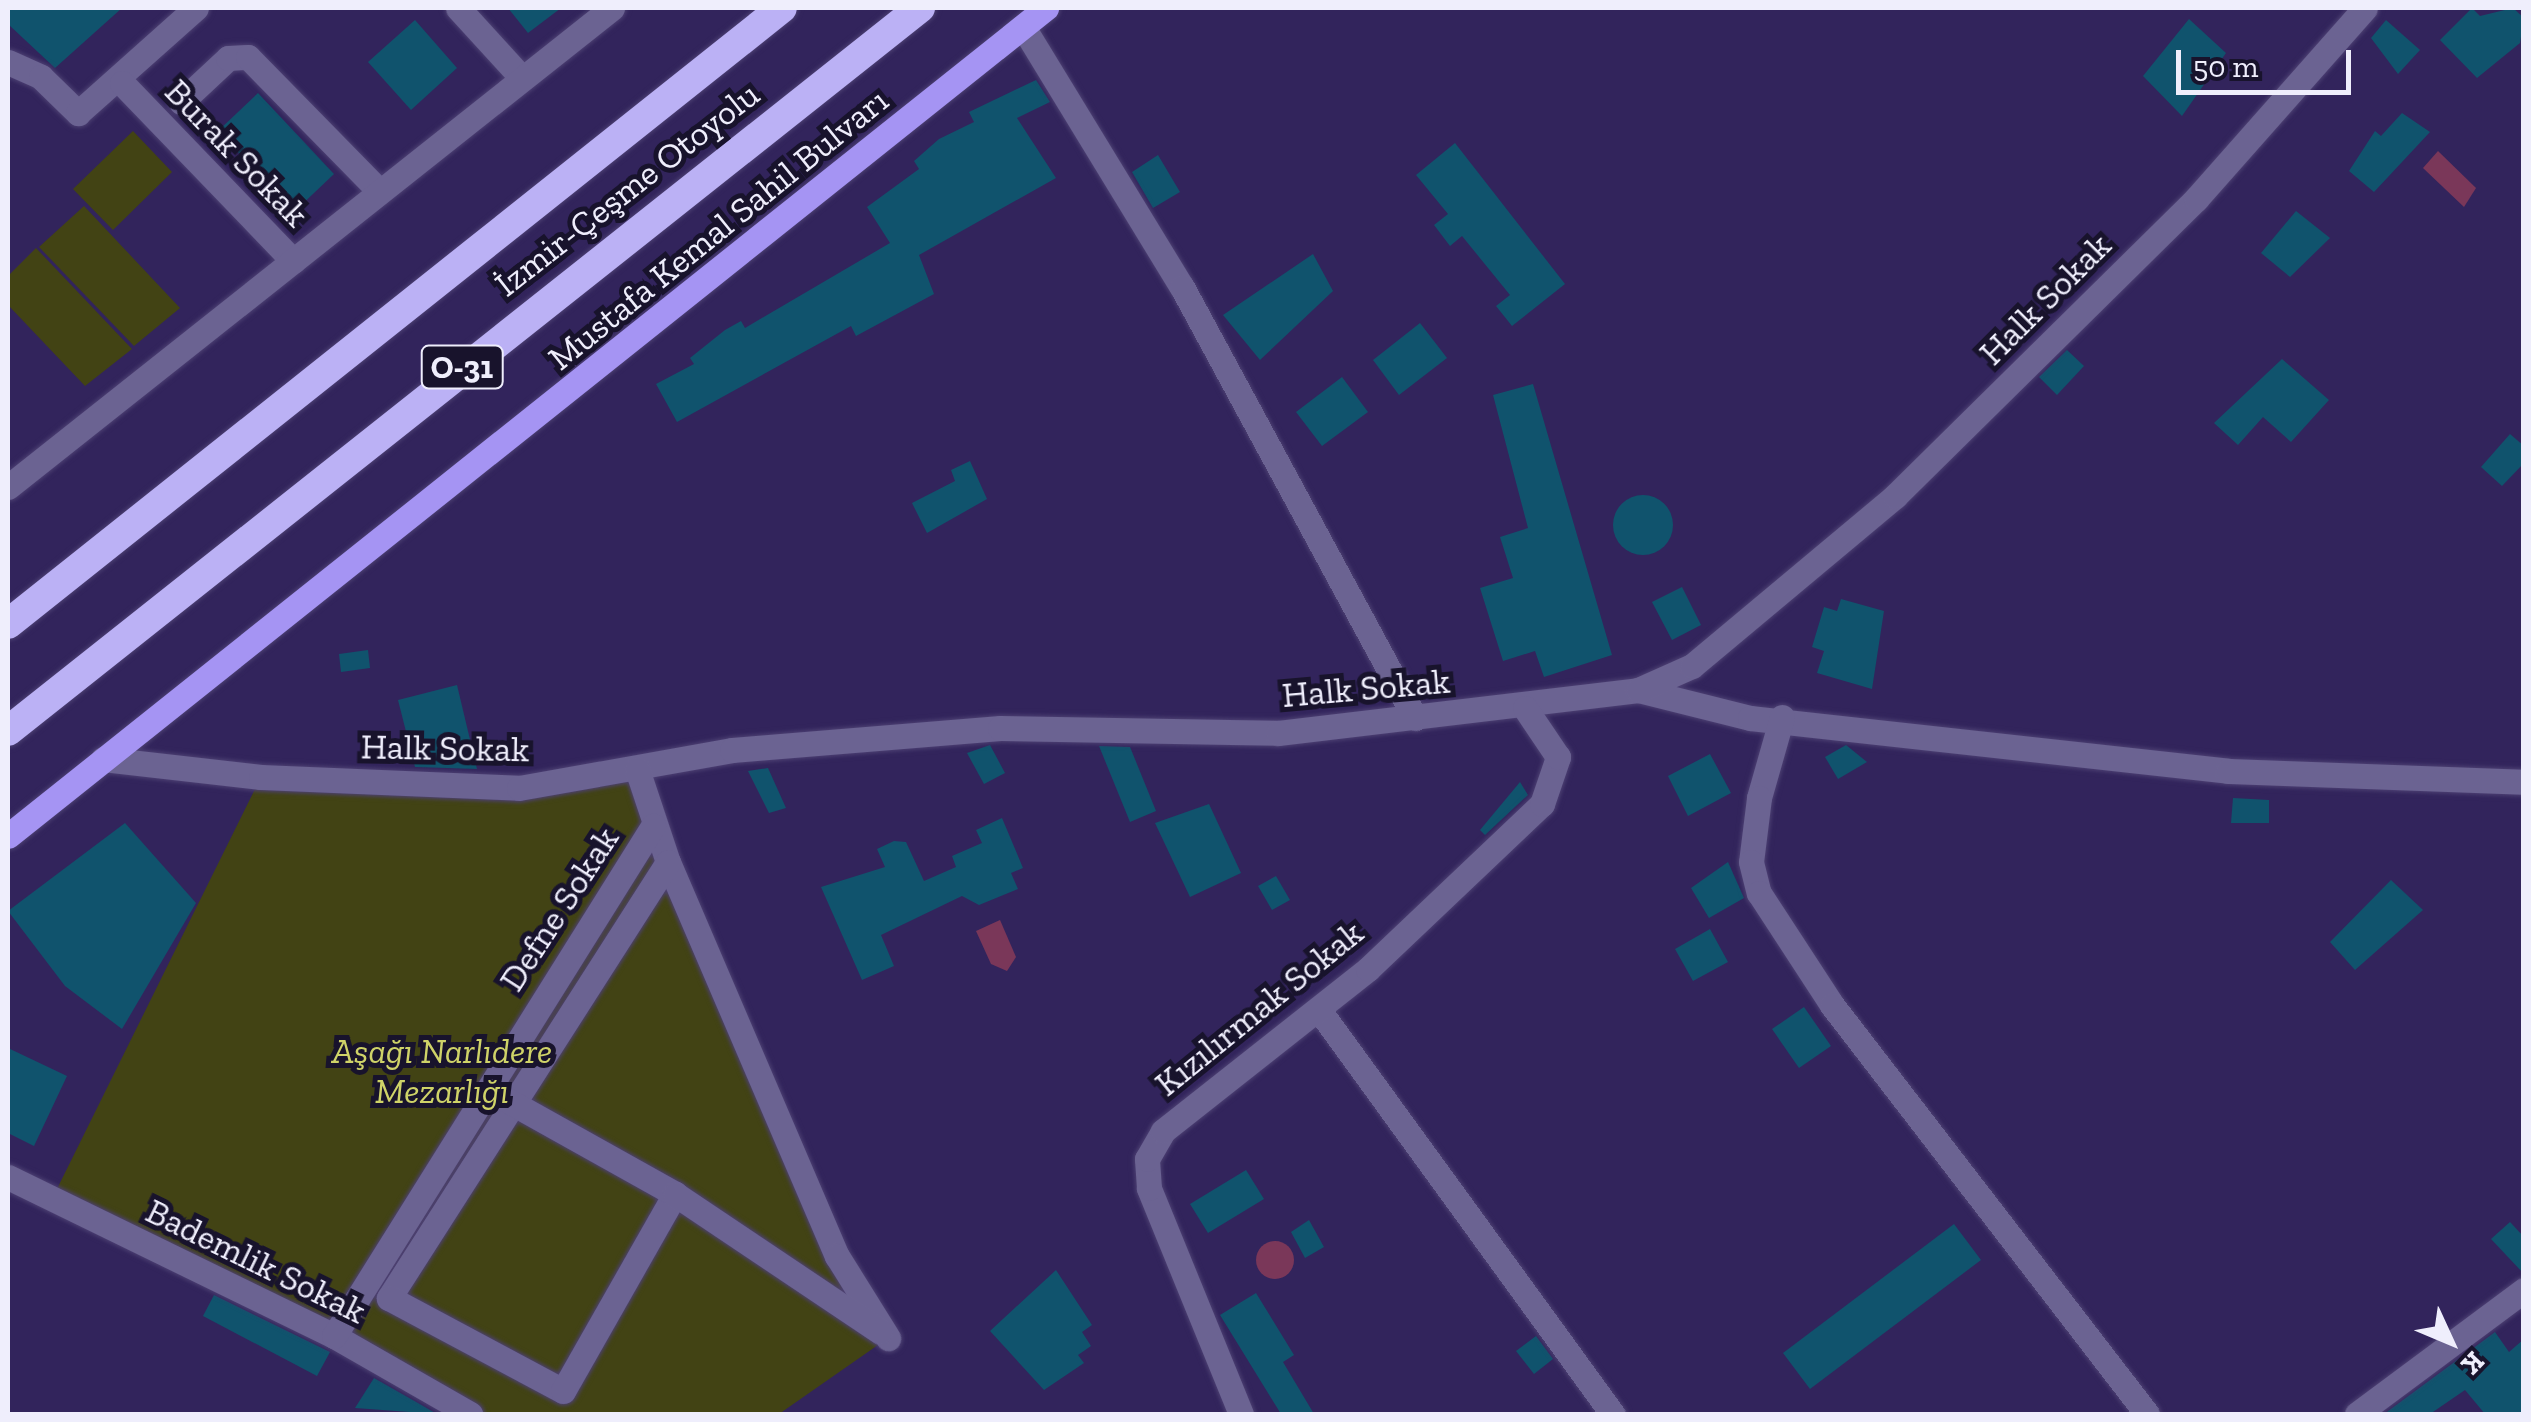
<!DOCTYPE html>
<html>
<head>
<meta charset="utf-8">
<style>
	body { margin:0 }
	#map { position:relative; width:2531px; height:1422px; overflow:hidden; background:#32245c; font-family:"Zilla Slab",serif }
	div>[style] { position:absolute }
	.green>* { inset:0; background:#424314 }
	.water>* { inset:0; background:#7a3759 }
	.round { border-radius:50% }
	.building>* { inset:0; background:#10536d }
	.roads { filter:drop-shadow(0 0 2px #4c4072) drop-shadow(0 0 2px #4c4072) }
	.minor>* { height:25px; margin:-12.5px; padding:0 12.5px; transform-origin:12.5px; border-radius:12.5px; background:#6b6392 }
	.major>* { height:25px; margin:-12.5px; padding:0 12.5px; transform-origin:12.5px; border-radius:12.5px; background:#a594f3 }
	.highway>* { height:30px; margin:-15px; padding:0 15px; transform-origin:15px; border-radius:15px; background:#bbb1f5 }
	span { translate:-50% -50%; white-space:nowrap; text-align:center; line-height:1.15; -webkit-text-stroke:10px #18132c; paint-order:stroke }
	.shield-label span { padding:2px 8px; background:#18132c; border:2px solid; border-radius:8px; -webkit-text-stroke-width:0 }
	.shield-label { font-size:32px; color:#efeefc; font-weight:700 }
	.street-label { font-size:35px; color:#efeefc }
	.park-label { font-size:35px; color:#cfd368; font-style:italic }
	.frame { position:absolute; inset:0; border:10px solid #efeefc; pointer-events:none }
	.north { position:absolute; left:2401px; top:1292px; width:100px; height:100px; -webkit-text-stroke:8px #18132c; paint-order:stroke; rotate:134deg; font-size:28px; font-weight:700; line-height:40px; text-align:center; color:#efeefc }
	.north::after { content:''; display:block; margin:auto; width:35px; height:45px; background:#efeefc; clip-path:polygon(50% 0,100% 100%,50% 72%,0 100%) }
	.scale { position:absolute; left:2176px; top:50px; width:175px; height:45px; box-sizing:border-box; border:5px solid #efeefc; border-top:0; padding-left:12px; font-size:30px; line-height:35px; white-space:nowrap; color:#efeefc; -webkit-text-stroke:8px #18132c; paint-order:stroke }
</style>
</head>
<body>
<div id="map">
	<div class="green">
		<div style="clip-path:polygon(133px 131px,172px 172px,113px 230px,73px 189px)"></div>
		<div style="clip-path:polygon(84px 206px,180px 308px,134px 346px,39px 247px)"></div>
		<div style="clip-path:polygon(36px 248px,132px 349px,85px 386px,8px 305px,8px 276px)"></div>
		<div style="clip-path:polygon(637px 769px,653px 826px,888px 1338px,779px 1414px,470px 1414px,52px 1199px,261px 777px,519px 788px)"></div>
	</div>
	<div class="water">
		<div style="clip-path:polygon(2438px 151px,2476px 188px,2464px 207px,2423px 168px)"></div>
		<div style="clip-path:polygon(1000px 920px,1016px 957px,1007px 971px,991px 964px,976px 931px)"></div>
		<div class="round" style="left:1256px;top:1241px;width:38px;height:38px"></div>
	</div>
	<div class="building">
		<div style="clip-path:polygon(8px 8px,122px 8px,55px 68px,8px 24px)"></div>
		<div style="clip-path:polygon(508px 8px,561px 8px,528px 33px)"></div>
		<div style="clip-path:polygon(2472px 8px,2480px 16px,2513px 8px,2524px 18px,2520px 43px,2477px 78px,2440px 40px)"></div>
		<div style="clip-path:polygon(2189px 19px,2226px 53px,2182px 116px,2143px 76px)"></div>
		<div style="clip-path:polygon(415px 20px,457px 68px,411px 110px,368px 62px)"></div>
		<div style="clip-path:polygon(2386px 20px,2420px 50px,2398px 74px,2371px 38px)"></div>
		<div style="clip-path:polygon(1036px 80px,1050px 102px,1017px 118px,1056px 178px,919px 255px,934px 294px,856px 336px,851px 326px,677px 422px,656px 384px,694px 364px,690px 358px,725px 330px,741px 321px,745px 328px,890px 243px,867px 207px,919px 169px,914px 161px,939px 139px,974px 122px,969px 112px)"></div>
		<div style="clip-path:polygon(258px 93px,334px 174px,294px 212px,218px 131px)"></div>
		<div style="clip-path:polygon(2402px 113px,2430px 132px,2374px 192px,2349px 171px,2375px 131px,2381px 136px)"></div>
		<div style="clip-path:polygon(1455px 143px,1565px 284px,1512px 326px,1496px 306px,1510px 295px,1462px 236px,1450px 246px,1434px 225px,1448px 214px,1416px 175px)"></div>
		<div style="clip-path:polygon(1158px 155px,1180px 192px,1153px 208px,1132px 172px)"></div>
		<div style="clip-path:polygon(2296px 211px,2330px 238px,2290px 277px,2261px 253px)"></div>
		<div style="clip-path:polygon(1313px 254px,1333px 291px,1260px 360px,1223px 315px)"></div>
		<div style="clip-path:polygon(1420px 323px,1447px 358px,1399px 395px,1373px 360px)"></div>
		<div style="clip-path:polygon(2067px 350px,2084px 366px,2057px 395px,2039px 377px)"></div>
		<div style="clip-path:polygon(2282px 359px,2329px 400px,2291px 442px,2263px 417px,2238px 445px,2214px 423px)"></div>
		<div style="clip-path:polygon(1342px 377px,1368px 412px,1322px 446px,1296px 412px)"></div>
		<div style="clip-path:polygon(1533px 384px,1612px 655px,1544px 677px,1535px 651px,1503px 661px,1480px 588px,1513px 578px,1500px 537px,1528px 528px,1493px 395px)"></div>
		<div style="clip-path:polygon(2510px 434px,2524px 446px,2524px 463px,2502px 486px,2481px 467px)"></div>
		<div style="clip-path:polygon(970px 461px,987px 499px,927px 533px,912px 503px,955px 481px,951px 470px)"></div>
		<div class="round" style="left:1613px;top:495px;width:60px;height:60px"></div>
		<div style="clip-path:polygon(1682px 587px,1701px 625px,1672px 640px,1652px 602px)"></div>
		<div style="clip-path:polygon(1841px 599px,1884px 611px,1872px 689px,1817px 673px,1824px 651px,1812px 647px,1824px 607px,1837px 611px)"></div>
		<div style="clip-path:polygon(368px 650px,370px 668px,341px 672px,339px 654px)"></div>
		<div style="clip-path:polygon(457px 685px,477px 769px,415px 767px,398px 700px)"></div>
		<div style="clip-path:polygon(990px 745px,1005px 773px,984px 784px,967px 753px)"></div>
		<div style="clip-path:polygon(1846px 745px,1867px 762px,1838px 779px,1825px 757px)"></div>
		<div style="clip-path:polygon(1099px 746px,1130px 747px,1156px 811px,1130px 822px)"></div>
		<div style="clip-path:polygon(1710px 754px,1731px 793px,1688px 816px,1668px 776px)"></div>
		<div style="clip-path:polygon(768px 768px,786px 808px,769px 813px,748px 771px)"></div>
		<div style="clip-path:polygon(1520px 782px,1528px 795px,1485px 835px,1480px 830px)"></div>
		<div style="clip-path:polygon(2233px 798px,2269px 800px,2269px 823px,2231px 823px)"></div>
		<div style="clip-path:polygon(1209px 804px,1241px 873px,1190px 897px,1155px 823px)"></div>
		<div style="clip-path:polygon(1002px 818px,1023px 868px,1011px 873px,1018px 889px,979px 905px,962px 896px,881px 935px,894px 966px,862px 980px,821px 887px,885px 867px,877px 849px,894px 841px,906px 842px,924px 881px,956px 867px,952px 856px,982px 843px,976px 830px)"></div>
		<div style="clip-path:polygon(125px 823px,196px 903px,122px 1029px,65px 986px,8px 911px)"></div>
		<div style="clip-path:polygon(1728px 862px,1744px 898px,1709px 918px,1691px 888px)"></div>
		<div style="clip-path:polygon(1276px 876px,1290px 900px,1272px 910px,1258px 886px)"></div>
		<div style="clip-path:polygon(2391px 880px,2423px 910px,2355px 970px,2330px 942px)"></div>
		<div style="clip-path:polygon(1710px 929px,1728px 962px,1693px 981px,1675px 949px)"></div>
		<div style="clip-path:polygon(1804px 1007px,1831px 1046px,1799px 1068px,1772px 1029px)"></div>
		<div style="clip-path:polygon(8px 1048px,67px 1076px,34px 1146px,8px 1133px)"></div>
		<div style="clip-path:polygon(1246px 1170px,1264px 1199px,1208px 1233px,1190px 1204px)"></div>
		<div style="clip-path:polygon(1309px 1220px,1324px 1247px,1305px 1258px,1291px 1232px)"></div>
		<div style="clip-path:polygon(2510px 1222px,2524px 1237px,2524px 1274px,2491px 1239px)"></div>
		<div style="clip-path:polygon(1954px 1224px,1981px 1260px,1810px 1389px,1783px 1353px)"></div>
		<div style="clip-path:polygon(1056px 1270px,1092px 1325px,1082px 1332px,1091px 1346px,1078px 1355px,1084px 1363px,1044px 1390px,990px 1331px)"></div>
		<div style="clip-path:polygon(1256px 1293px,1294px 1355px,1283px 1362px,1314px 1414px,1281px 1414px,1220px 1315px)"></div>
		<div style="clip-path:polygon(214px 1295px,330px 1352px,317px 1376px,203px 1316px)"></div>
		<div style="clip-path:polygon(2495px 1332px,2509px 1352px,2524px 1339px,2524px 1414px,2485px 1414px,2465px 1390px,2430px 1414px,2384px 1414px)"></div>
		<div style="clip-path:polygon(1536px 1336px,1553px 1359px,1534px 1374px,1516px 1351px)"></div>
		<div style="clip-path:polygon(374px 1378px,418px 1403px,437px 1414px,355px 1408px)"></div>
	</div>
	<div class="roads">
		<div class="minor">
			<div style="left:458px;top:8px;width:93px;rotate:47.6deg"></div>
			<div style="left:1023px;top:27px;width:305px;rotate:58.6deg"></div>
			<div style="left:1182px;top:287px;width:490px;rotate:61.6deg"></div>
			<div style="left:8px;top:62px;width:36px;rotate:24deg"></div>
			<div style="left:41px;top:77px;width:52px;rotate:44.2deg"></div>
			<div style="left:78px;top:113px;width:158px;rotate:-41.7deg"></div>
			<div style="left:122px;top:83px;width:247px;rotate:46.1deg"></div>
			<div style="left:181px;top:102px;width:64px;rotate:-43.1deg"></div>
			<div style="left:228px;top:58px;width:20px;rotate:-3deg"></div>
			<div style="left:248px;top:57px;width:187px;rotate:45.6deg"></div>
			<div style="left:8px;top:487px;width:771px;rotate:-38.42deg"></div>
			<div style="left:1638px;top:690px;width:115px;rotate:14deg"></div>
			<div style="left:1750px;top:718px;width:481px;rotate:6.3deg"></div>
			<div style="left:2228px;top:771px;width:296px;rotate:2.1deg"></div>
			<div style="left:1782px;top:717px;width:84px;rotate:105.9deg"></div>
			<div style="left:1759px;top:798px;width:64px;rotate:97.1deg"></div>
			<div style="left:1751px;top:862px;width:32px;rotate:76deg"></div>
			<div style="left:1759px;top:893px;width:134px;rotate:56.9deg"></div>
			<div style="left:1832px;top:1005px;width:516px;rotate:52.4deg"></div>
			<div style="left:103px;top:759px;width:159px;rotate:6.5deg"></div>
			<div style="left:261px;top:777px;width:258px;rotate:2.4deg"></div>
			<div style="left:519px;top:788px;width:216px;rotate:-10.1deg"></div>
			<div style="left:732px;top:750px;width:269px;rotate:-4.7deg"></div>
			<div style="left:1000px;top:728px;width:278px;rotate:1deg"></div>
			<div style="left:1278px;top:733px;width:363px;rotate:-6.8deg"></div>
			<div style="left:1638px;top:690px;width:59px;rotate:-24deg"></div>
			<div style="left:1692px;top:666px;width:265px;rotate:-39.9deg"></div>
			<div style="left:1895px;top:496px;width:423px;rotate:-44.6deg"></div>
			<div style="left:2196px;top:199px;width:255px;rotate:-48.5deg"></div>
			<div style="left:637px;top:769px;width:98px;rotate:71.6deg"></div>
			<div style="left:668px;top:862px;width:429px;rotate:66.8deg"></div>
			<div style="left:837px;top:1256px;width:97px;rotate:58.1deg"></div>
			<div style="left:668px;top:862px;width:518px;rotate:122.62deg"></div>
			<div style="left:389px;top:1298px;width:197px;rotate:28.1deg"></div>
			<div style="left:563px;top:1391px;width:227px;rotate:-60.4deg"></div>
			<div style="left:1319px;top:1010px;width:500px;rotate:54deg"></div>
			<div style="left:498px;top:1095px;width:203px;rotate:29.2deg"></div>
			<div style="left:675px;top:1194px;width:247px;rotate:33.9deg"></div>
			<div style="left:8px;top:1177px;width:363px;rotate:26deg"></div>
			<div style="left:334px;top:1336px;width:157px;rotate:29.8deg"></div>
			<div style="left:334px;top:1336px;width:602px;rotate:-57.97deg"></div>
			<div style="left:1241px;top:1414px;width:244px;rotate:-112.2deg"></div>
			<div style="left:1149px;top:1188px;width:29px;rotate:-94deg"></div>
			<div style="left:1147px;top:1159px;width:32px;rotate:-60deg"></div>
			<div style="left:1163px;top:1131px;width:261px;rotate:-38.3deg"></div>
			<div style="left:1368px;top:969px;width:240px;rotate:-43.5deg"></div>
			<div style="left:1542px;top:804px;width:50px;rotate:-71.2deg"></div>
			<div style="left:1558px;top:757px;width:59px;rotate:-124deg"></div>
			<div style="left:2357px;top:1414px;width:208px;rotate:-36.6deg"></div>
		</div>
		<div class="major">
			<div style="left:8px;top:836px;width:1328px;rotate:-38.58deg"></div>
		</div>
		<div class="highway">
			<div style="left:8px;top:624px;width:989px;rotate:-38.52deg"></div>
			<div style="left:8px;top:731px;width:1164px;rotate:-38.41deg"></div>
		</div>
	</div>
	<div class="shield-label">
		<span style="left:462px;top:367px">O-31</span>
	</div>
	<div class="street-label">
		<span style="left:237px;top:153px;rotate:46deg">Burak Sokak</span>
		<span style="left:627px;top:189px;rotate:-38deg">İzmir-Çeşme Otoyolu</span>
		<span style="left:718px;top:229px;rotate:-39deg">Mustafa Kemal Sahil Bulvarı</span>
		<span style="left:2045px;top:299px;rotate:-45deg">Halk Sokak</span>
		<span style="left:1366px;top:688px;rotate:-5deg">Halk Sokak</span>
		<span style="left:445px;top:748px;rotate:1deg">Halk Sokak</span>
		<span style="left:559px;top:909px;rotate:-57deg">Defne Sokak</span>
		<span style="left:1259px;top:1008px;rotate:-39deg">Kızılırmak Sokak</span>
		<span style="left:256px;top:1261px;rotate:26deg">Bademlik Sokak</span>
	</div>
	<div class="park-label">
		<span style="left:442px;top:1071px">Aşağı Narlıdere<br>Mezarlığı</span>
	</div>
	<div class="frame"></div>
	<div class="north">K</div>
	<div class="scale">50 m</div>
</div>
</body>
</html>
